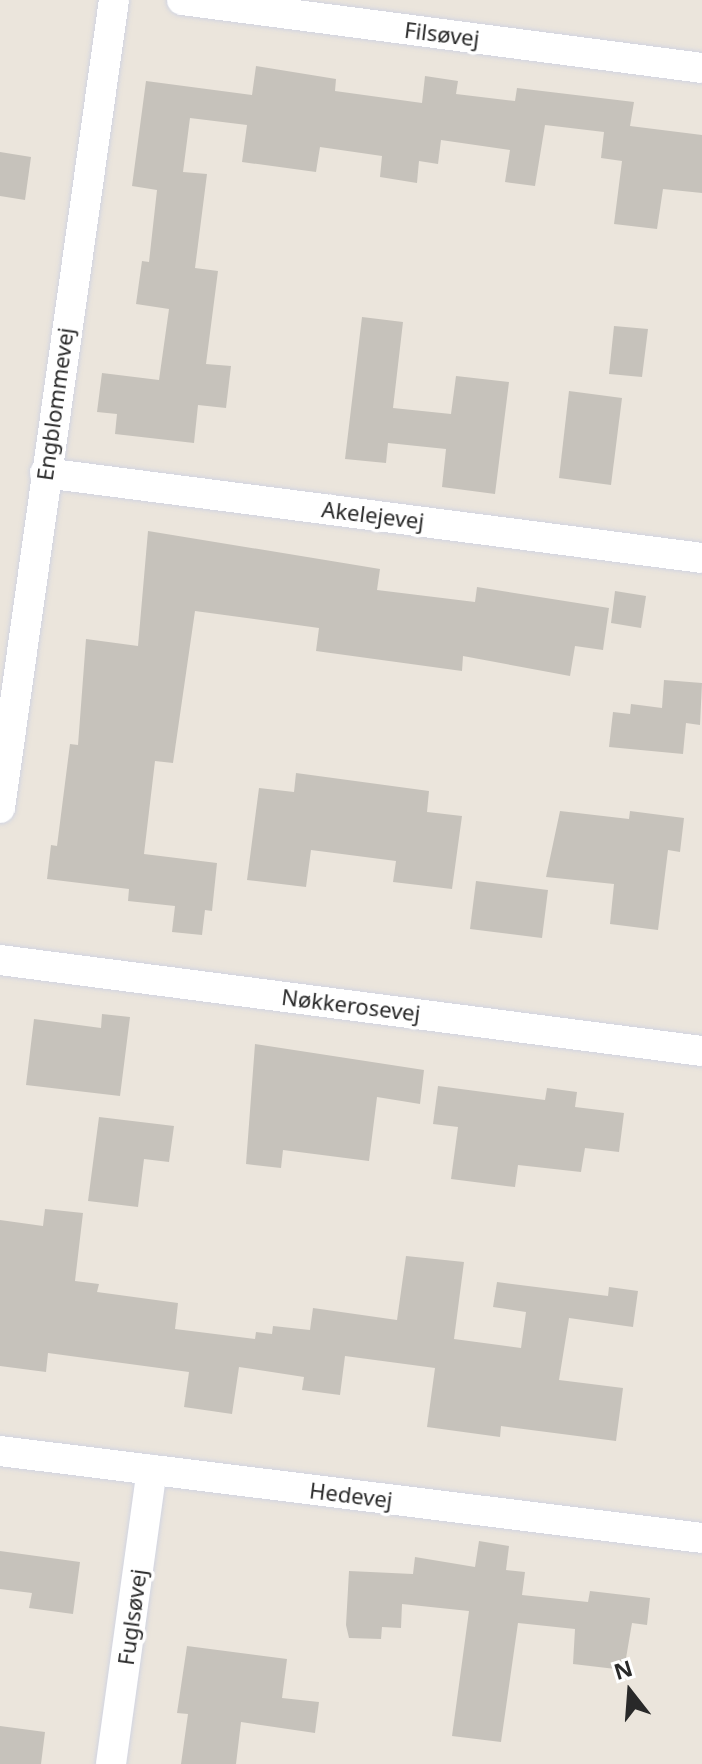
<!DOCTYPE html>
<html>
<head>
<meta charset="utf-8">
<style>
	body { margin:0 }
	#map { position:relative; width:702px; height:1764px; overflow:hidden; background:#ebe5dc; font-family:"Noto Sans",sans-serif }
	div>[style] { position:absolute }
	.building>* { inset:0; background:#c6c2bb }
	.roads { filter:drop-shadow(0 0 2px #d1d4e1) drop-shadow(0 0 2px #d1d4e1) }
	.street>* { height:30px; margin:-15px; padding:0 15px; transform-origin:15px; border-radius:15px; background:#fff }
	span { translate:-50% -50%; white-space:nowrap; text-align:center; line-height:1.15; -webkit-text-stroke:7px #fff; paint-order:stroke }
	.street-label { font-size:22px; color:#292929 }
	.north { position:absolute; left:590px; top:1652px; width:80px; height:80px; -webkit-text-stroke:6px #fff; paint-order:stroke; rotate:343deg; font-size:22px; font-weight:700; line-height:32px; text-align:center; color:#292929 }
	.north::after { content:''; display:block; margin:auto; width:28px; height:36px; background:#292929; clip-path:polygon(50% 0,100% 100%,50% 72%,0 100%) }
</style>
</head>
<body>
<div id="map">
	<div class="building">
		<div style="clip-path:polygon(256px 66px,336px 79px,335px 91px,422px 103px,425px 76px,458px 81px,456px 94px,515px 101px,517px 88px,634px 102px,630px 126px,702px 135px,702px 193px,663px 189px,657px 229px,614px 224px,622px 161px,601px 158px,604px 132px,545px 125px,535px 186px,505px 182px,510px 150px,441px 140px,438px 164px,419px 161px,417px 183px,380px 177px,382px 156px,320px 147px,316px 172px,242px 162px,247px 125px,190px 118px,183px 172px,207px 174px,195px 268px,218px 271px,206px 364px,231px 366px,226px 408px,198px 405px,194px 443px,115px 434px,117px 414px,97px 412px,102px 373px,159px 380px,169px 309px,136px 304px,142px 261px,149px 262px,157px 190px,132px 186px,146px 81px,252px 95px)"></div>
		<div style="clip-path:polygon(0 152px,31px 157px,25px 200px,0 196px)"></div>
		<div style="clip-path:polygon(362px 317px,403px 322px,393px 408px,451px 414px,456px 376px,509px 382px,495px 494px,442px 487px,446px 449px,388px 443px,386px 463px,345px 459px)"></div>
		<div style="clip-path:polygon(614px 326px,648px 329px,642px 377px,609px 374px)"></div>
		<div style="clip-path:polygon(569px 391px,622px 398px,611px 485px,559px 478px)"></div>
		<div style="clip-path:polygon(148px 531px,380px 569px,377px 590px,475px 602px,477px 587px,609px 608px,603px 650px,575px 646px,570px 676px,463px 656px,462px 671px,316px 651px,319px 628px,195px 611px,173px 763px,155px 761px,144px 854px,217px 863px,212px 911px,205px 910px,202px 935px,172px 932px,175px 906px,128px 901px,129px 889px,47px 879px,51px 845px,57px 846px,70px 744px,78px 745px,86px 639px,138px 646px)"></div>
		<div style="clip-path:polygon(615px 591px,646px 596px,641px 628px,611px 623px)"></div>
		<div style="clip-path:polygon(664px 680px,702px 683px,700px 725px,686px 723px,683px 754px,609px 747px,613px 712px,630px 714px,631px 704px,662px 708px)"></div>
		<div style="clip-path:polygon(296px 773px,429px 791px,427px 812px,462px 816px,452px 889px,393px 882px,396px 861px,311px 850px,306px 887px,247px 880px,259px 788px,294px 792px)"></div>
		<div style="clip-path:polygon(560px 811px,629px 819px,630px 811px,684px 818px,680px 852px,668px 850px,658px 930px,610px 924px,614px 884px,546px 877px)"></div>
		<div style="clip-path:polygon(476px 881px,548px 890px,542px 938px,470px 929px)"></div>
		<div style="clip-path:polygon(102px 1014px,130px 1017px,120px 1096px,26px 1085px,34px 1019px,101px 1028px)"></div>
		<div style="clip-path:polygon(255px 1044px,424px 1070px,420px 1104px,377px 1097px,369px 1161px,283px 1150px,281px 1168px,246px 1164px)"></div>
		<div style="clip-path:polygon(438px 1086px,545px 1100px,547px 1088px,577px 1092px,575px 1107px,624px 1113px,619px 1152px,585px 1148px,581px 1172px,518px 1165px,515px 1187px,451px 1179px,458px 1127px,433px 1124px)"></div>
		<div style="clip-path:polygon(99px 1117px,174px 1126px,169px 1162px,144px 1159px,138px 1207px,88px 1201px)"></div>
		<div style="clip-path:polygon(45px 1209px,83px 1213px,75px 1281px,99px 1284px,97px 1292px,178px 1303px,175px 1329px,255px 1339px,256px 1332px,272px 1334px,273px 1326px,310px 1330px,313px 1308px,397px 1320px,406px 1256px,464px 1262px,454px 1339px,521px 1348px,526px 1312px,493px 1307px,497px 1282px,608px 1296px,609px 1287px,638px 1291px,633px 1327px,569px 1318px,559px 1380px,623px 1388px,616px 1441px,501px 1426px,500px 1437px,427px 1427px,435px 1368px,345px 1356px,340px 1395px,302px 1390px,304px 1377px,239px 1367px,232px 1414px,184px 1407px,189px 1372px,48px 1353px,46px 1372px,0 1366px,0 1220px,43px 1226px)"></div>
		<div style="clip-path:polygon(479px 1541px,509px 1546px,506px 1570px,525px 1572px,522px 1595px,588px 1602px,590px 1591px,650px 1598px,647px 1625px,632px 1623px,624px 1670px,573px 1664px,575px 1629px,518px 1623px,501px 1742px,452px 1736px,469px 1611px,402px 1604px,401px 1628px,382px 1627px,381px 1639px,349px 1638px,346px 1625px,349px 1571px,413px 1574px,415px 1557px,475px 1567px)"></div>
		<div style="clip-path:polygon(0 1551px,80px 1562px,73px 1614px,29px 1608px,32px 1593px,0 1589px)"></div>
		<div style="clip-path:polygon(187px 1646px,287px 1659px,282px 1698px,319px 1702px,315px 1733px,241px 1722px,236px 1764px,181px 1764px,188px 1714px,177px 1713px)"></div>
		<div style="clip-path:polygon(0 1726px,45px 1732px,41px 1764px,0 1764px)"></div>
	</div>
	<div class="roads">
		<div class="street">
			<div style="left:182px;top:0;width:524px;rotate:7.45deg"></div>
			<div style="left:45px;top:473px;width:662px;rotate:7.37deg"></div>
			<div style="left:0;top:808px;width:816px;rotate:-81.97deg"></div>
			<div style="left:0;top:960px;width:708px;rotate:7.39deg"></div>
			<div style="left:0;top:1451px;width:707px;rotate:7.06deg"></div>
			<div style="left:111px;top:1764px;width:297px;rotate:-82.1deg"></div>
		</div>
	</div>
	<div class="street-label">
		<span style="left:442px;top:34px;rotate:7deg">Filsøvej</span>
		<span style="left:55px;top:404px;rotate:-82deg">Engblommevej</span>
		<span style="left:373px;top:515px;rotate:7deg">Akelejevej</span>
		<span style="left:351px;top:1005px;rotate:7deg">Nøkkerosevej</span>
		<span style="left:351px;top:1495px;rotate:7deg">Hedevej</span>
		<span style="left:132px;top:1617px;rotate:-82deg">Fuglsøvej</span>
	</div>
	<div class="north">N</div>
</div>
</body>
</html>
